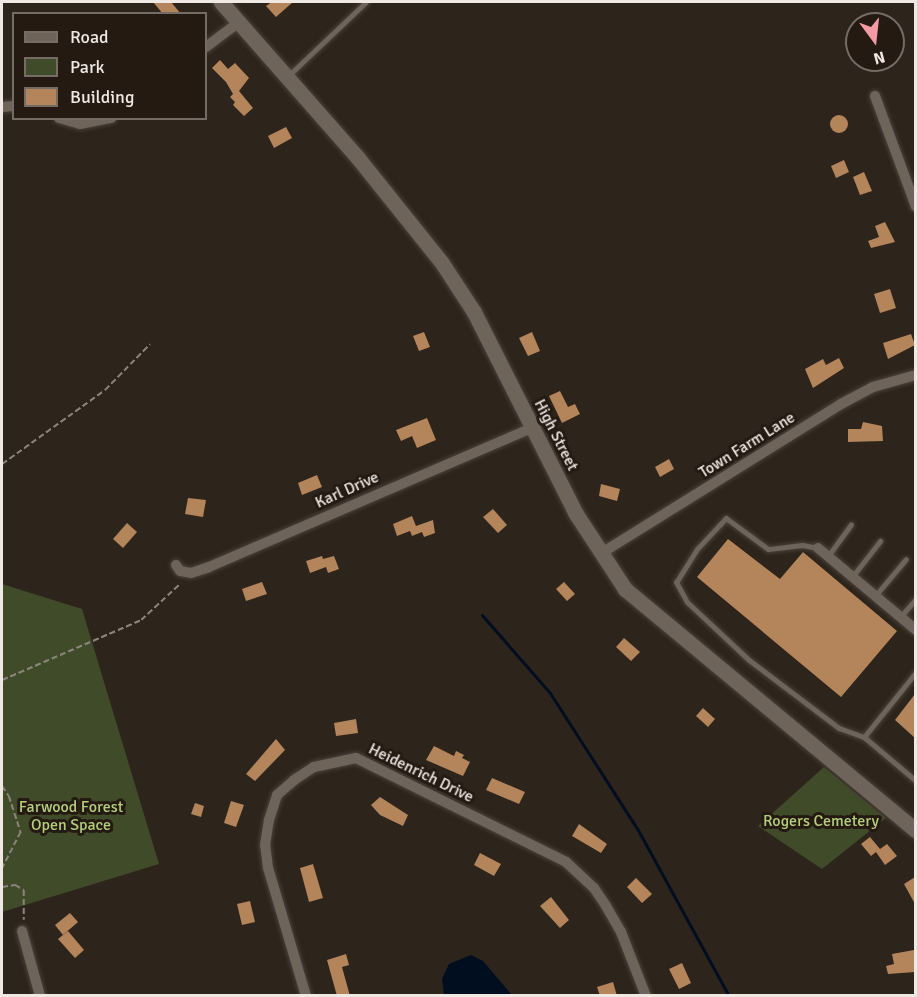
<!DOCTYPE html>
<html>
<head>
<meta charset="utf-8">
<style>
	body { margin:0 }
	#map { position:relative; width:917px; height:997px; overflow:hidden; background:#2d241b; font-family:Signika,sans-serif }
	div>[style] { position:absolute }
	.green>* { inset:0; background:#404b29 }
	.water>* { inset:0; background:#000e20 }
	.stream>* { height:3px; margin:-1.5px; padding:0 1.5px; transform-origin:1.5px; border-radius:1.5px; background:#000e20 }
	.building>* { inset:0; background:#b4845b }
	.round { border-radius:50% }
	.path>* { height:1.5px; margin-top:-0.75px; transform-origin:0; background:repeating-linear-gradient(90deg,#8b837c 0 6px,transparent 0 9px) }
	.roads { filter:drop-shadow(0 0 2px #4a423b) drop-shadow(0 0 2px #4a423b) }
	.service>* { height:5px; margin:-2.5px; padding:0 2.5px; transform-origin:2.5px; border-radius:2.5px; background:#6f645a }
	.minor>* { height:10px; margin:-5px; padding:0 5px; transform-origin:5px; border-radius:5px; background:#6f645a }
	.secondary>* { height:15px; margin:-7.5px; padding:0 7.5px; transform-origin:7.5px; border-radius:7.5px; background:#6f645a }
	span { translate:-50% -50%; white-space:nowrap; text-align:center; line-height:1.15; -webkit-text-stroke:6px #241a12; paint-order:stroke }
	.street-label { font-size:16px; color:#efe8e3 }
	.park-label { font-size:16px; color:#b4ce7c }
	.frame { position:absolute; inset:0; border:3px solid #efe8e3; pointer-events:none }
	.legend { position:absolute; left:12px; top:12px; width:195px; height:108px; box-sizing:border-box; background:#241a12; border:2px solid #756c66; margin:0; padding:8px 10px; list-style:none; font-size:18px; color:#efe8e3 }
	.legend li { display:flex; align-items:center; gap:12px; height:30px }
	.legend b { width:30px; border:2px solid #756c66 }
	.north { position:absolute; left:845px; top:12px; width:60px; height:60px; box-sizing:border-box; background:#241a12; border:2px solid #756c66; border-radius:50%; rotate:165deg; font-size:16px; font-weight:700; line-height:24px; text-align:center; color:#efe8e3 }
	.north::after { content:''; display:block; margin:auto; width:21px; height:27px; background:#f49aa2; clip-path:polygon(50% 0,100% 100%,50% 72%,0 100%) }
</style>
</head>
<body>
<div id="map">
	<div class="green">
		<div style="clip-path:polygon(2px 584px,82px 609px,159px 864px,2px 912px)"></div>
		<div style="clip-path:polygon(824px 767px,886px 818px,822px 869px,758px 826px)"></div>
	</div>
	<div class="water">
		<div style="clip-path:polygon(471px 955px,483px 961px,512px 995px,444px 995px,442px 979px,449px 964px)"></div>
	</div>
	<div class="stream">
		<div style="left:482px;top:615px;width:103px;rotate:48.9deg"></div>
		<div style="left:550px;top:693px;width:163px;rotate:57.3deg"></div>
		<div style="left:638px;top:830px;width:189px;rotate:61.3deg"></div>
	</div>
	<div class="building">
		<div style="clip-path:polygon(153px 2px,171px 2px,181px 14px,163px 14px)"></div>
		<div style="clip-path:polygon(272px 2px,293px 2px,276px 17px,266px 6px)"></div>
		<div style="clip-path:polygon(220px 60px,228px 69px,235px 63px,249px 78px,239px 91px,253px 108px,244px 116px,233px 105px,235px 102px,230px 97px,233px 94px,226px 82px,212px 68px)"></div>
		<div class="round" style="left:830px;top:115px;width:18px;height:18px"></div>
		<div style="clip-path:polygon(286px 127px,292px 138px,274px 148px,268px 136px)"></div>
		<div style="clip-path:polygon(844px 160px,849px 172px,836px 178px,831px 166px)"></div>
		<div style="clip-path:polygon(864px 172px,872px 191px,860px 195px,853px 177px)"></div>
		<div style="clip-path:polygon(885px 222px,895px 242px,871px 248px,868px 241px,879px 237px,875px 226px)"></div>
		<div style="clip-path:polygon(890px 289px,896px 308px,880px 313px,874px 294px)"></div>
		<div style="clip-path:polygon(424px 332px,430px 347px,419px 351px,413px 336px)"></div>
		<div style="clip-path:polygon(532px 332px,540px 351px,528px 356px,519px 338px)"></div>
		<div style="clip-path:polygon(911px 334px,915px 345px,888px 359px,883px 343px)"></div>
		<div style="clip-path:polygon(839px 358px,844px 368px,813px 388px,805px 369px,823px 359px,826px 365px)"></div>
		<div style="clip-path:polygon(560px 391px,568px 407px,575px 404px,580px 414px,562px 423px,549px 396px)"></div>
		<div style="clip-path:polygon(427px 418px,436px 440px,417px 448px,412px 436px,401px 441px,396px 430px)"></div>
		<div style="clip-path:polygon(863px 422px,882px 426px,883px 441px,848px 442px,848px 429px,861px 429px)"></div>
		<div style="clip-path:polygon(669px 459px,674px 469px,660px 477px,655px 467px)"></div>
		<div style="clip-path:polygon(317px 475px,322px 487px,302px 495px,298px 483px)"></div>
		<div style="clip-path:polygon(601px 484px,620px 489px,617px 501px,599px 496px)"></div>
		<div style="clip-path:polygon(188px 498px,206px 500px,203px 517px,185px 514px)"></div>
		<div style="clip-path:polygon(493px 509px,507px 525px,498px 533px,483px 517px)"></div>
		<div style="clip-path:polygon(412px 516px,416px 526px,433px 520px,435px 533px,424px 537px,422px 532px,412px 536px,410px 531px,397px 536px,393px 524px)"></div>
		<div style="clip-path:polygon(127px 523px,137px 532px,123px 548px,113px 539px)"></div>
		<div style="clip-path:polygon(728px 539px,780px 579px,803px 552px,897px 631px,841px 697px,697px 577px)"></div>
		<div style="clip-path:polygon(322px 556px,323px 559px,334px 556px,339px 569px,328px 573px,326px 567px,310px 573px,306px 561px)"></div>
		<div style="clip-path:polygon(262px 582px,267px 594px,246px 601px,242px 589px)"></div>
		<div style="clip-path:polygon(564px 582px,575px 594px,567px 601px,556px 589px)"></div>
		<div style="clip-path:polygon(624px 638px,640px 652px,631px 661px,616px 647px)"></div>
		<div style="clip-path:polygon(915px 694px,915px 738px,895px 720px)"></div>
		<div style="clip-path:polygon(703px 708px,715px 719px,708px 727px,696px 716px)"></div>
		<div style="clip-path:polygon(356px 719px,358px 733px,336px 736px,334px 723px)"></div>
		<div style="clip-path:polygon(276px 739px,285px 750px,255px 781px,246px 774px)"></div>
		<div style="clip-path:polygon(434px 746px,454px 756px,456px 751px,464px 755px,462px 758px,470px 762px,463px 776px,426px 760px)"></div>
		<div style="clip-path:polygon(492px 778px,525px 792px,519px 804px,486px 790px)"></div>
		<div style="clip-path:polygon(380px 797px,408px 815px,403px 826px,380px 815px,371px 805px)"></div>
		<div style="clip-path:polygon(231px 801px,244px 805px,236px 827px,224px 823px)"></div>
		<div style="clip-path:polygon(195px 803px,204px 806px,201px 817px,191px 814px)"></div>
		<div style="clip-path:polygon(579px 824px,607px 844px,601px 853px,572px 836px)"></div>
		<div style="clip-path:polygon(870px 837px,880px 849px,887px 844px,897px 856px,885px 865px,876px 852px,871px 856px,861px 844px)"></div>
		<div style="clip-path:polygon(480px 853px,501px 864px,494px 876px,474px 865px)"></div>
		<div style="clip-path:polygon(313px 864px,323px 898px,309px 902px,300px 868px)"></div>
		<div style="clip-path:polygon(915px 877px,915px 904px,904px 884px)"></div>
		<div style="clip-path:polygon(636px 878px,652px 894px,642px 903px,627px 887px)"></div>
		<div style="clip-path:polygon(551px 897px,569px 920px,560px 928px,540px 906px)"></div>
		<div style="clip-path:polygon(250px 901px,255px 922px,242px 925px,237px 904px)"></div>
		<div style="clip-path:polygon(70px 913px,78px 922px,63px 935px,55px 925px)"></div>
		<div style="clip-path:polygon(68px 931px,84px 950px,75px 958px,58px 939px)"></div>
		<div style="clip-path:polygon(914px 950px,915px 972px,888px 974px,886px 966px,894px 964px,892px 954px)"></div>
		<div style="clip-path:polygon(346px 954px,349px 965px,342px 967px,350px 996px,337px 996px,327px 960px)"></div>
		<div style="clip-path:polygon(682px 963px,691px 983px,679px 989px,669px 969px)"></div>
		<div style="clip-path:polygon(613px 982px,617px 996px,600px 996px,597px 987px)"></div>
	</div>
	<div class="path">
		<div style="left:2px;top:464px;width:127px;rotate:-35.7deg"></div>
		<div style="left:105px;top:390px;width:64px;rotate:-45.6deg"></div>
		<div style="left:2px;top:680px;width:151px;rotate:-23.3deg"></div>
		<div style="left:141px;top:620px;width:54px;rotate:-42.8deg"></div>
		<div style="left:2px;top:786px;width:12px;rotate:55deg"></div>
		<div style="left:9px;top:796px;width:38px;rotate:72deg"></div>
		<div style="left:21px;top:832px;width:42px;rotate:117.2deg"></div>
		<div style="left:2px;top:887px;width:13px;rotate:-9deg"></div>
		<div style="left:15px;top:885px;width:10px;rotate:29deg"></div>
		<div style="left:24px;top:890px;width:30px;rotate:90deg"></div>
	</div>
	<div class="roads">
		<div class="service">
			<div style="left:289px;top:75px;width:106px;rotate:-43.5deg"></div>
			<div style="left:818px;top:548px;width:16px;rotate:-169deg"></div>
			<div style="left:802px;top:545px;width:34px;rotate:173deg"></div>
			<div style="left:768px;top:549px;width:52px;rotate:-143.6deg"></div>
			<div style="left:726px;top:518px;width:42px;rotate:133.1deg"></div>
			<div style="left:697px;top:549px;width:39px;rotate:122deg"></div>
			<div style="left:676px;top:582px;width:23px;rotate:61deg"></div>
			<div style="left:687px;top:602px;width:85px;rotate:43.1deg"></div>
			<div style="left:749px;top:660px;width:113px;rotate:37.1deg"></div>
			<div style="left:839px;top:728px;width:27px;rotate:20deg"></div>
			<div style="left:864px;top:737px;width:83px;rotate:-51.3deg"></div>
			<div style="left:828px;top:556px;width:39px;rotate:-54deg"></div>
			<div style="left:852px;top:577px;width:46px;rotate:-52.1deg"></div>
			<div style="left:875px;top:596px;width:48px;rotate:-50deg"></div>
			<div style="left:901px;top:616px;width:23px;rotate:-49deg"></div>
			<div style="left:864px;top:737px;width:68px;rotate:40.2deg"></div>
		</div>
		<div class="minor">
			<div style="left:206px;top:47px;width:41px;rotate:-37.1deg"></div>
			<div style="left:875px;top:96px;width:118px;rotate:69.7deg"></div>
			<div style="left:2px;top:107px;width:12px;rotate:-5deg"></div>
			<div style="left:59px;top:118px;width:22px;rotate:16deg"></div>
			<div style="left:80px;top:124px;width:32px;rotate:-11deg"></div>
			<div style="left:818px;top:548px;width:128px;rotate:39.9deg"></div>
			<div style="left:600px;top:554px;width:284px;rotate:-31.9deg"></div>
			<div style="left:841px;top:404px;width:36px;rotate:-28deg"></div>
			<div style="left:873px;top:387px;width:45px;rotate:-15.6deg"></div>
			<div style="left:176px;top:565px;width:7px;rotate:56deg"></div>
			<div style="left:180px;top:571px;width:11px;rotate:10deg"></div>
			<div style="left:191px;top:573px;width:19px;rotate:-18deg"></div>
			<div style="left:209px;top:567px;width:352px;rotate:-23.3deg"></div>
			<div style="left:22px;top:931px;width:67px;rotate:74.5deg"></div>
			<div style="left:306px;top:996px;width:134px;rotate:-106.5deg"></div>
			<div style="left:268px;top:868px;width:23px;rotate:-97deg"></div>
			<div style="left:265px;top:845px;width:25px;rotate:-81deg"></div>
			<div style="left:269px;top:820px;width:26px;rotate:-72deg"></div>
			<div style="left:277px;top:795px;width:23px;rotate:-41deg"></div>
			<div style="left:294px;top:780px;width:24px;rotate:-33deg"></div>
			<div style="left:314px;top:767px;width:43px;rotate:-12.1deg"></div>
			<div style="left:356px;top:758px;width:234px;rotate:26.3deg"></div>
			<div style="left:566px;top:862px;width:38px;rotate:43deg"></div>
			<div style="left:594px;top:888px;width:22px;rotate:56deg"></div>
			<div style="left:606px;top:906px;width:30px;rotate:60deg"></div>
			<div style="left:621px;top:932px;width:69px;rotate:68.7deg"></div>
		</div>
		<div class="secondary">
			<div style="left:221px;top:2px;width:208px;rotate:48.7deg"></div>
			<div style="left:358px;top:158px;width:134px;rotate:51.3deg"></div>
			<div style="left:442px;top:263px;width:59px;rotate:56.9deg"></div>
			<div style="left:474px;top:312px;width:226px;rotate:63.2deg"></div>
			<div style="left:576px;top:514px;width:90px;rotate:56.8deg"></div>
			<div style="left:625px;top:589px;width:378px;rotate:39.7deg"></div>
		</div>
	</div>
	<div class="street-label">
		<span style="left:556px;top:435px;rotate:63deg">High Street</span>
		<span style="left:747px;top:445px;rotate:-32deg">Town Farm Lane</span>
		<span style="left:347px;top:490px;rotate:-24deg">Karl Drive</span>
		<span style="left:421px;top:773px;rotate:26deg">Heidenrich Drive</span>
	</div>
	<div class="park-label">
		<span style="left:71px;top:816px">Farwood Forest<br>Open Space</span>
		<span style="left:821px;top:821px">Rogers Cemetery</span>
	</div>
	<div class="frame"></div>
	<ul class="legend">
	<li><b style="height:8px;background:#6f645a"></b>Road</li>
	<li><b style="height:16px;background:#404b29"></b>Park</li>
	<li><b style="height:16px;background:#b4845b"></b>Building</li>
	</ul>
	<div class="north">N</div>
</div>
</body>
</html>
